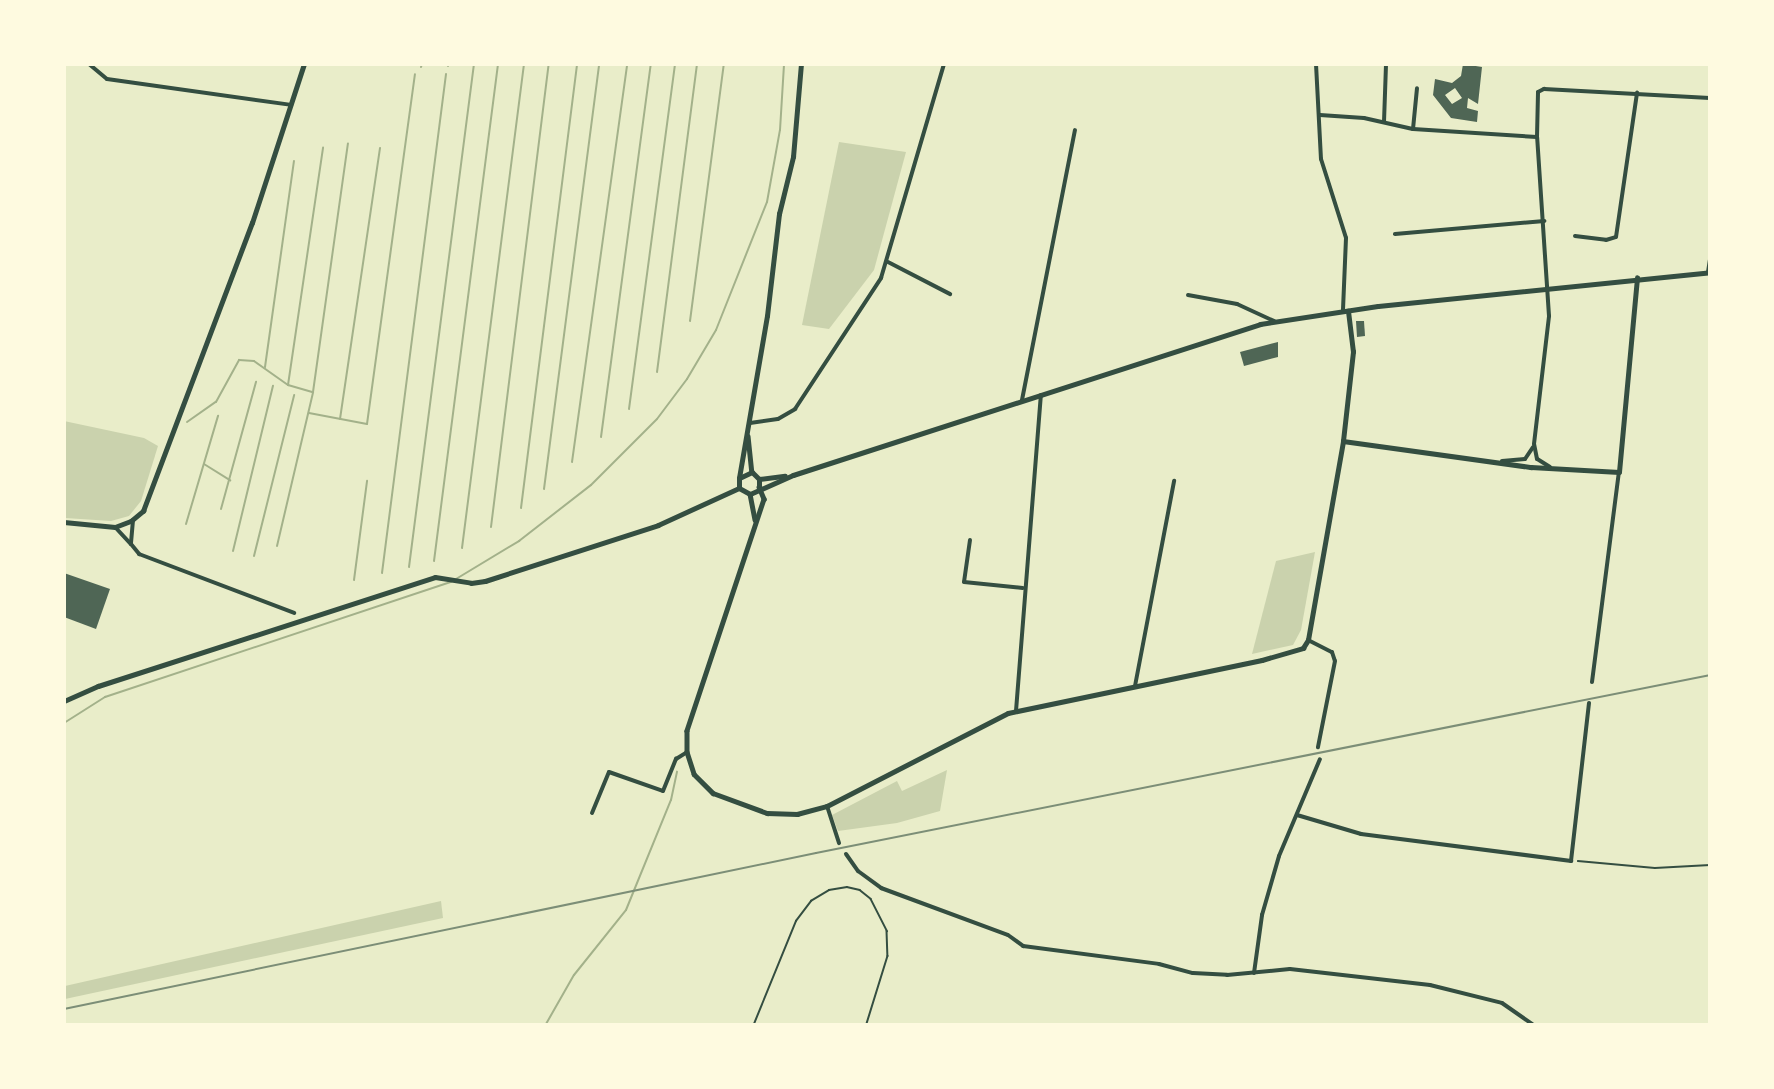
<!DOCTYPE html>
<html>
<head>
<meta charset="utf-8">
<style>
	body { margin:0 }
	#map { position:relative; width:1774px; height:1089px; overflow:hidden; background:#e9edc9; font-family:"Golos Text",sans-serif }
	div>[style] { position:absolute }
	.green>* { inset:0; background:#cad2ad }
	.stream>* { height:2px; margin:-1px; padding:0 1px; transform-origin:1px; border-radius:1px; background:#a3b18a }
	.building>* { inset:0; background:#4f6655 }
	.path>* { height:1.5px; margin:-0.75px; padding:0 0.75px; transform-origin:0.75px; border-radius:0.75px; background:#344e41 }
	.minor>* { height:4px; margin:-2px; padding:0 2px; transform-origin:2px; border-radius:2px; background:#344e41 }
	.tertiary>* { height:4.5px; margin:-2.25px; padding:0 2.25px; transform-origin:2.25px; border-radius:2.25px; background:#344e41 }
	.secondary>* { height:5px; margin:-2.5px; padding:0 2.5px; transform-origin:2.5px; border-radius:2.5px; background:#344e41 }
	.rail>* { height:2px; margin:-1px; padding:0 1px; transform-origin:1px; border-radius:1px; background:#7c8e77 }
	span { translate:-50% -50%; white-space:nowrap; text-align:center; line-height:1.15; -webkit-text-stroke:6px #fefae0; paint-order:stroke }
	.frame { position:absolute; inset:0; border:66px solid #fefae0; pointer-events:none }
</style>
</head>
<body>
<div id="map">
	<div class="green">
		<div style="clip-path:polygon(839px 142px,906px 152px,874px 270px,829px 329px,802px 325px)"></div>
		<div style="clip-path:polygon(64px 421px,144px 438px,158px 446px,141px 501px,129px 516px,111px 521px,65px 518px)"></div>
		<div style="clip-path:polygon(1315px 552px,1301px 630px,1293px 645px,1252px 654px,1276px 561px)"></div>
		<div style="clip-path:polygon(947px 770px,940px 811px,897px 823px,838px 831px,832px 815px,897px 781px,902px 791px)"></div>
		<div style="clip-path:polygon(441px 901px,443px 918px,65px 999px,65px 986px)"></div>
	</div>
	<div class="stream">
		<div style="left:448px;top:66px;width:2px;rotate:-90deg"></div>
		<div style="left:421px;top:67px;width:3px;rotate:-72deg"></div>
		<div style="left:690px;top:321px;width:259px;rotate:-82.5deg"></div>
		<div style="left:265px;top:367px;width:208px;rotate:-82deg"></div>
		<div style="left:657px;top:372px;width:311px;rotate:-82.6deg"></div>
		<div style="left:288px;top:385px;width:240px;rotate:-81.6deg"></div>
		<div style="left:629px;top:409px;width:348px;rotate:-82.4deg"></div>
		<div style="left:309px;top:413px;width:59px;rotate:10.7deg"></div>
		<div style="left:367px;top:424px;width:353px;rotate:-82.2deg"></div>
		<div style="left:340px;top:419px;width:274px;rotate:-81.6deg"></div>
		<div style="left:187px;top:422px;width:35px;rotate:-35deg"></div>
		<div style="left:216px;top:402px;width:48px;rotate:-61.3deg"></div>
		<div style="left:239px;top:360px;width:15px;rotate:4deg"></div>
		<div style="left:254px;top:361px;width:42px;rotate:35.2deg"></div>
		<div style="left:288px;top:385px;width:26px;rotate:16deg"></div>
		<div style="left:601px;top:437px;width:376px;rotate:-82.4deg"></div>
		<div style="left:572px;top:462px;width:402px;rotate:-82.1deg"></div>
		<div style="left:204px;top:464px;width:31px;rotate:32deg"></div>
		<div style="left:544px;top:489px;width:429px;rotate:-82.6deg"></div>
		<div style="left:521px;top:508px;width:448px;rotate:-82.8deg"></div>
		<div style="left:221px;top:509px;width:132px;rotate:-74.6deg"></div>
		<div style="left:186px;top:524px;width:113px;rotate:-73.5deg"></div>
		<div style="left:491px;top:527px;width:467px;rotate:-82.9deg"></div>
		<div style="left:277px;top:546px;width:158px;rotate:-76.8deg"></div>
		<div style="left:313px;top:392px;width:251px;rotate:-82deg"></div>
		<div style="left:462px;top:548px;width:488px;rotate:-82.7deg"></div>
		<div style="left:233px;top:551px;width:170px;rotate:-76.4deg"></div>
		<div style="left:254px;top:556px;width:166px;rotate:-76deg"></div>
		<div style="left:434px;top:561px;width:501px;rotate:-82.66deg"></div>
		<div style="left:409px;top:567px;width:507px;rotate:-82.64deg"></div>
		<div style="left:382px;top:573px;width:503px;rotate:-82.69deg"></div>
		<div style="left:456px;top:579px;width:74px;rotate:-31.1deg"></div>
		<div style="left:519px;top:541px;width:91px;rotate:-37.9deg"></div>
		<div style="left:591px;top:485px;width:93px;rotate:-45deg"></div>
		<div style="left:657px;top:419px;width:50px;rotate:-53.1deg"></div>
		<div style="left:687px;top:379px;width:57px;rotate:-59.4deg"></div>
		<div style="left:716px;top:330px;width:138px;rotate:-68.3deg"></div>
		<div style="left:767px;top:202px;width:73px;rotate:-79.8deg"></div>
		<div style="left:780px;top:130px;width:66px;rotate:-86.5deg"></div>
		<div style="left:354px;top:580px;width:100px;rotate:-82.5deg"></div>
		<div style="left:64px;top:723px;width:49px;rotate:-32.4deg"></div>
		<div style="left:105px;top:697px;width:365px;rotate:-18.4deg"></div>
		<div style="left:546px;top:1024px;width:56px;rotate:-60.3deg"></div>
		<div style="left:574px;top:975px;width:83px;rotate:-51.3deg"></div>
		<div style="left:626px;top:910px;width:119px;rotate:-67.8deg"></div>
		<div style="left:671px;top:800px;width:29px;rotate:-78deg"></div>
	</div>
	<div class="building">
		<div style="clip-path:polygon(evenodd,1463px 64px,1482px 67px,1478px 104px,1468px 98px,1467px 108px,1478px 111px,1477px 122px,1451px 118px,1433px 95px,1435px 79px,1452px 83px,1461px 76px,1463px 64px,1455px 88px,1462px 98px,1452px 104px,1445px 95px,1455px 88px)"></div>
		<div style="clip-path:polygon(1356px 321px,1364px 321px,1365px 336px,1357px 337px)"></div>
		<div style="clip-path:polygon(1278px 342px,1278px 357px,1244px 366px,1240px 352px)"></div>
		<div style="clip-path:polygon(64px 573px,110px 589px,96px 629px,64px 617px)"></div>
	</div>
	<div class="path">
		<div style="left:1578px;top:861px;width:77px;rotate:5.2deg"></div>
		<div style="left:1655px;top:868px;width:55px;rotate:-3.1deg"></div>
		<div style="left:754px;top:1024px;width:111px;rotate:-67.8deg"></div>
		<div style="left:796px;top:921px;width:25px;rotate:-53deg"></div>
		<div style="left:811px;top:901px;width:21px;rotate:-31deg"></div>
		<div style="left:829px;top:890px;width:18px;rotate:-9deg"></div>
		<div style="left:847px;top:887px;width:13px;rotate:13deg"></div>
		<div style="left:860px;top:890px;width:14px;rotate:39deg"></div>
		<div style="left:871px;top:899px;width:36px;rotate:63deg"></div>
		<div style="left:887px;top:931px;width:25px;rotate:88deg"></div>
		<div style="left:888px;top:956px;width:71px;rotate:107.2deg"></div>
	</div>
	<div class="minor">
		<div style="left:89px;top:64px;width:23px;rotate:40deg"></div>
		<div style="left:107px;top:79px;width:186px;rotate:8deg"></div>
		<div style="left:1316px;top:64px;width:95px;rotate:87deg"></div>
		<div style="left:1321px;top:159px;width:83px;rotate:72.4deg"></div>
		<div style="left:1346px;top:238px;width:73px;rotate:92.4deg"></div>
		<div style="left:1320px;top:115px;width:44px;rotate:3.9deg"></div>
		<div style="left:1364px;top:118px;width:50px;rotate:12.7deg"></div>
		<div style="left:1413px;top:129px;width:124px;rotate:3.7deg"></div>
		<div style="left:1384px;top:122px;width:58px;rotate:-88deg"></div>
		<div style="left:1413px;top:129px;width:41px;rotate:-84.4deg"></div>
		<div style="left:1395px;top:234px;width:150px;rotate:-5deg"></div>
		<div style="left:1575px;top:236px;width:31px;rotate:7deg"></div>
		<div style="left:1606px;top:240px;width:10px;rotate:-17deg"></div>
		<div style="left:1616px;top:237px;width:146px;rotate:-81.7deg"></div>
		<div style="left:888px;top:262px;width:70px;rotate:27.3deg"></div>
		<div style="left:1708px;top:272px;width:12px;rotate:-81deg"></div>
		<div style="left:1188px;top:295px;width:50px;rotate:10.4deg"></div>
		<div style="left:1237px;top:304px;width:41px;rotate:24.7deg"></div>
		<div style="left:1022px;top:400px;width:275px;rotate:-78.9deg"></div>
		<div style="left:750px;top:423px;width:28px;rotate:-8deg"></div>
		<div style="left:778px;top:419px;width:20px;rotate:-30deg"></div>
		<div style="left:795px;top:409px;width:157px;rotate:-56.7deg"></div>
		<div style="left:881px;top:278px;width:223px;rotate:-73.6deg"></div>
		<div style="left:1502px;top:461px;width:23px;rotate:-5deg"></div>
		<div style="left:1525px;top:459px;width:14px;rotate:-56deg"></div>
		<div style="left:1550px;top:467px;width:15px;rotate:-148deg"></div>
		<div style="left:1537px;top:459px;width:15px;rotate:-101deg"></div>
		<div style="left:1534px;top:444px;width:129px;rotate:-83.3deg"></div>
		<div style="left:1549px;top:316px;width:179px;rotate:-93.8deg"></div>
		<div style="left:1537px;top:137px;width:45px;rotate:-88.7deg"></div>
		<div style="left:1538px;top:92px;width:7px;rotate:-27deg"></div>
		<div style="left:1544px;top:89px;width:166px;rotate:3.1deg"></div>
		<div style="left:133px;top:520px;width:24px;rotate:95deg"></div>
		<div style="left:131px;top:544px;width:13px;rotate:51deg"></div>
		<div style="left:139px;top:554px;width:166px;rotate:20.8deg"></div>
		<div style="left:115px;top:527px;width:23px;rotate:47deg"></div>
		<div style="left:970px;top:540px;width:42px;rotate:98.1deg"></div>
		<div style="left:964px;top:582px;width:59px;rotate:5.8deg"></div>
		<div style="left:1308px;top:640px;width:27px;rotate:27deg"></div>
		<div style="left:1332px;top:652px;width:9px;rotate:72deg"></div>
		<div style="left:1335px;top:661px;width:88px;rotate:101.2deg"></div>
		<div style="left:1592px;top:682px;width:212px;rotate:-82.7deg"></div>
		<div style="left:1135px;top:686px;width:209px;rotate:-79.2deg"></div>
		<div style="left:1016px;top:711px;width:317px;rotate:-85.5deg"></div>
		<div style="left:827px;top:806px;width:39px;rotate:72deg"></div>
		<div style="left:592px;top:813px;width:44px;rotate:-67.5deg"></div>
		<div style="left:609px;top:772px;width:57px;rotate:19.4deg"></div>
		<div style="left:663px;top:791px;width:35px;rotate:-68deg"></div>
		<div style="left:676px;top:759px;width:13px;rotate:-32deg"></div>
		<div style="left:1297px;top:815px;width:67px;rotate:16.5deg"></div>
		<div style="left:1361px;top:834px;width:212px;rotate:7.3deg"></div>
		<div style="left:1571px;top:861px;width:159px;rotate:-83.5deg"></div>
		<div style="left:846px;top:854px;width:21px;rotate:55deg"></div>
		<div style="left:858px;top:871px;width:29px;rotate:36deg"></div>
		<div style="left:881px;top:888px;width:135px;rotate:20.3deg"></div>
		<div style="left:1008px;top:935px;width:19px;rotate:36deg"></div>
		<div style="left:1023px;top:946px;width:137px;rotate:7.5deg"></div>
		<div style="left:1159px;top:964px;width:35px;rotate:15deg"></div>
		<div style="left:1193px;top:973px;width:34px;rotate:3deg"></div>
		<div style="left:1227px;top:975px;width:63px;rotate:-5.4deg"></div>
		<div style="left:1290px;top:969px;width:141px;rotate:6.5deg"></div>
		<div style="left:1430px;top:985px;width:74px;rotate:14deg"></div>
		<div style="left:1502px;top:1003px;width:37px;rotate:35deg"></div>
		<div style="left:1254px;top:973px;width:59px;rotate:-82.1deg"></div>
		<div style="left:1262px;top:915px;width:61px;rotate:-73.9deg"></div>
		<div style="left:1279px;top:856px;width:105px;rotate:-67.1deg"></div>
	</div>
	<div class="tertiary">
		<div style="left:748px;top:436px;width:36px;rotate:84deg"></div>
		<div style="left:1343px;top:441px;width:190px;rotate:7.9deg"></div>
		<div style="left:1531px;top:467px;width:88px;rotate:3.3deg"></div>
		<div style="left:1619px;top:472px;width:195px;rotate:-84.7deg"></div>
		<div style="left:739px;top:478px;width:164px;rotate:-80.2deg"></div>
		<div style="left:767px;top:316px;width:103px;rotate:-83.3deg"></div>
		<div style="left:779px;top:214px;width:59px;rotate:-76.2deg"></div>
		<div style="left:793px;top:157px;width:93px;rotate:-85.1deg"></div>
		<div style="left:759px;top:487px;width:13px;rotate:67deg"></div>
		<div style="left:764px;top:499px;width:244px;rotate:108.4deg"></div>
		<div style="left:687px;top:731px;width:21px;rotate:90deg"></div>
		<div style="left:687px;top:752px;width:23px;rotate:72deg"></div>
		<div style="left:694px;top:774px;width:27px;rotate:45deg"></div>
		<div style="left:713px;top:793px;width:58px;rotate:20.3deg"></div>
		<div style="left:767px;top:813px;width:30px;rotate:2deg"></div>
		<div style="left:797px;top:814px;width:31px;rotate:-15deg"></div>
		<div style="left:827px;top:806px;width:203px;rotate:-27.2deg"></div>
		<div style="left:1008px;top:713px;width:259px;rotate:-11.8deg"></div>
		<div style="left:1262px;top:660px;width:43px;rotate:-16.3deg"></div>
		<div style="left:1303px;top:648px;width:9px;rotate:-58deg"></div>
		<div style="left:1308px;top:640px;width:202px;rotate:-80deg"></div>
		<div style="left:1343px;top:441px;width:90px;rotate:-83.6deg"></div>
		<div style="left:1353px;top:352px;width:41px;rotate:-97deg"></div>
		<div style="left:750px;top:494px;width:26px;rotate:79deg"></div>
		<div style="left:64px;top:522px;width:51px;rotate:5.6deg"></div>
		<div style="left:115px;top:527px;width:17px;rotate:-21deg"></div>
		<div style="left:131px;top:521px;width:16px;rotate:-40deg"></div>
		<div style="left:143px;top:511px;width:308px;rotate:-69.3deg"></div>
		<div style="left:252px;top:223px;width:167px;rotate:-71.9deg"></div>
	</div>
	<div class="secondary">
		<div style="left:759px;top:479px;width:26px;rotate:-7deg"></div>
		<div style="left:759px;top:487px;width:8px;rotate:-90deg"></div>
		<div style="left:759px;top:479px;width:10px;rotate:-135deg"></div>
		<div style="left:752px;top:472px;width:14px;rotate:155deg"></div>
		<div style="left:739px;top:478px;width:10px;rotate:90deg"></div>
		<div style="left:739px;top:488px;width:13px;rotate:29deg"></div>
		<div style="left:750px;top:494px;width:47px;rotate:-23.8deg"></div>
		<div style="left:793px;top:475px;width:491px;rotate:-17.9deg"></div>
		<div style="left:1260px;top:324px;width:119px;rotate:-8.7deg"></div>
		<div style="left:1378px;top:306px;width:334px;rotate:-5.8deg"></div>
		<div style="left:64px;top:701px;width:37px;rotate:-24deg"></div>
		<div style="left:98px;top:686px;width:354px;rotate:-17.9deg"></div>
		<div style="left:435px;top:577px;width:36px;rotate:9deg"></div>
		<div style="left:471px;top:583px;width:14px;rotate:-8deg"></div>
		<div style="left:485px;top:581px;width:182px;rotate:-17.9deg"></div>
		<div style="left:658px;top:525px;width:89px;rotate:-24.6deg"></div>
	</div>
	<div class="rail">
		<div style="left:64px;top:1009px;width:768px;rotate:-11.72deg"></div>
		<div style="left:816px;top:853px;width:912px;rotate:-11.26deg"></div>
	</div>
	<div class="frame"></div>
</div>
</body>
</html>
